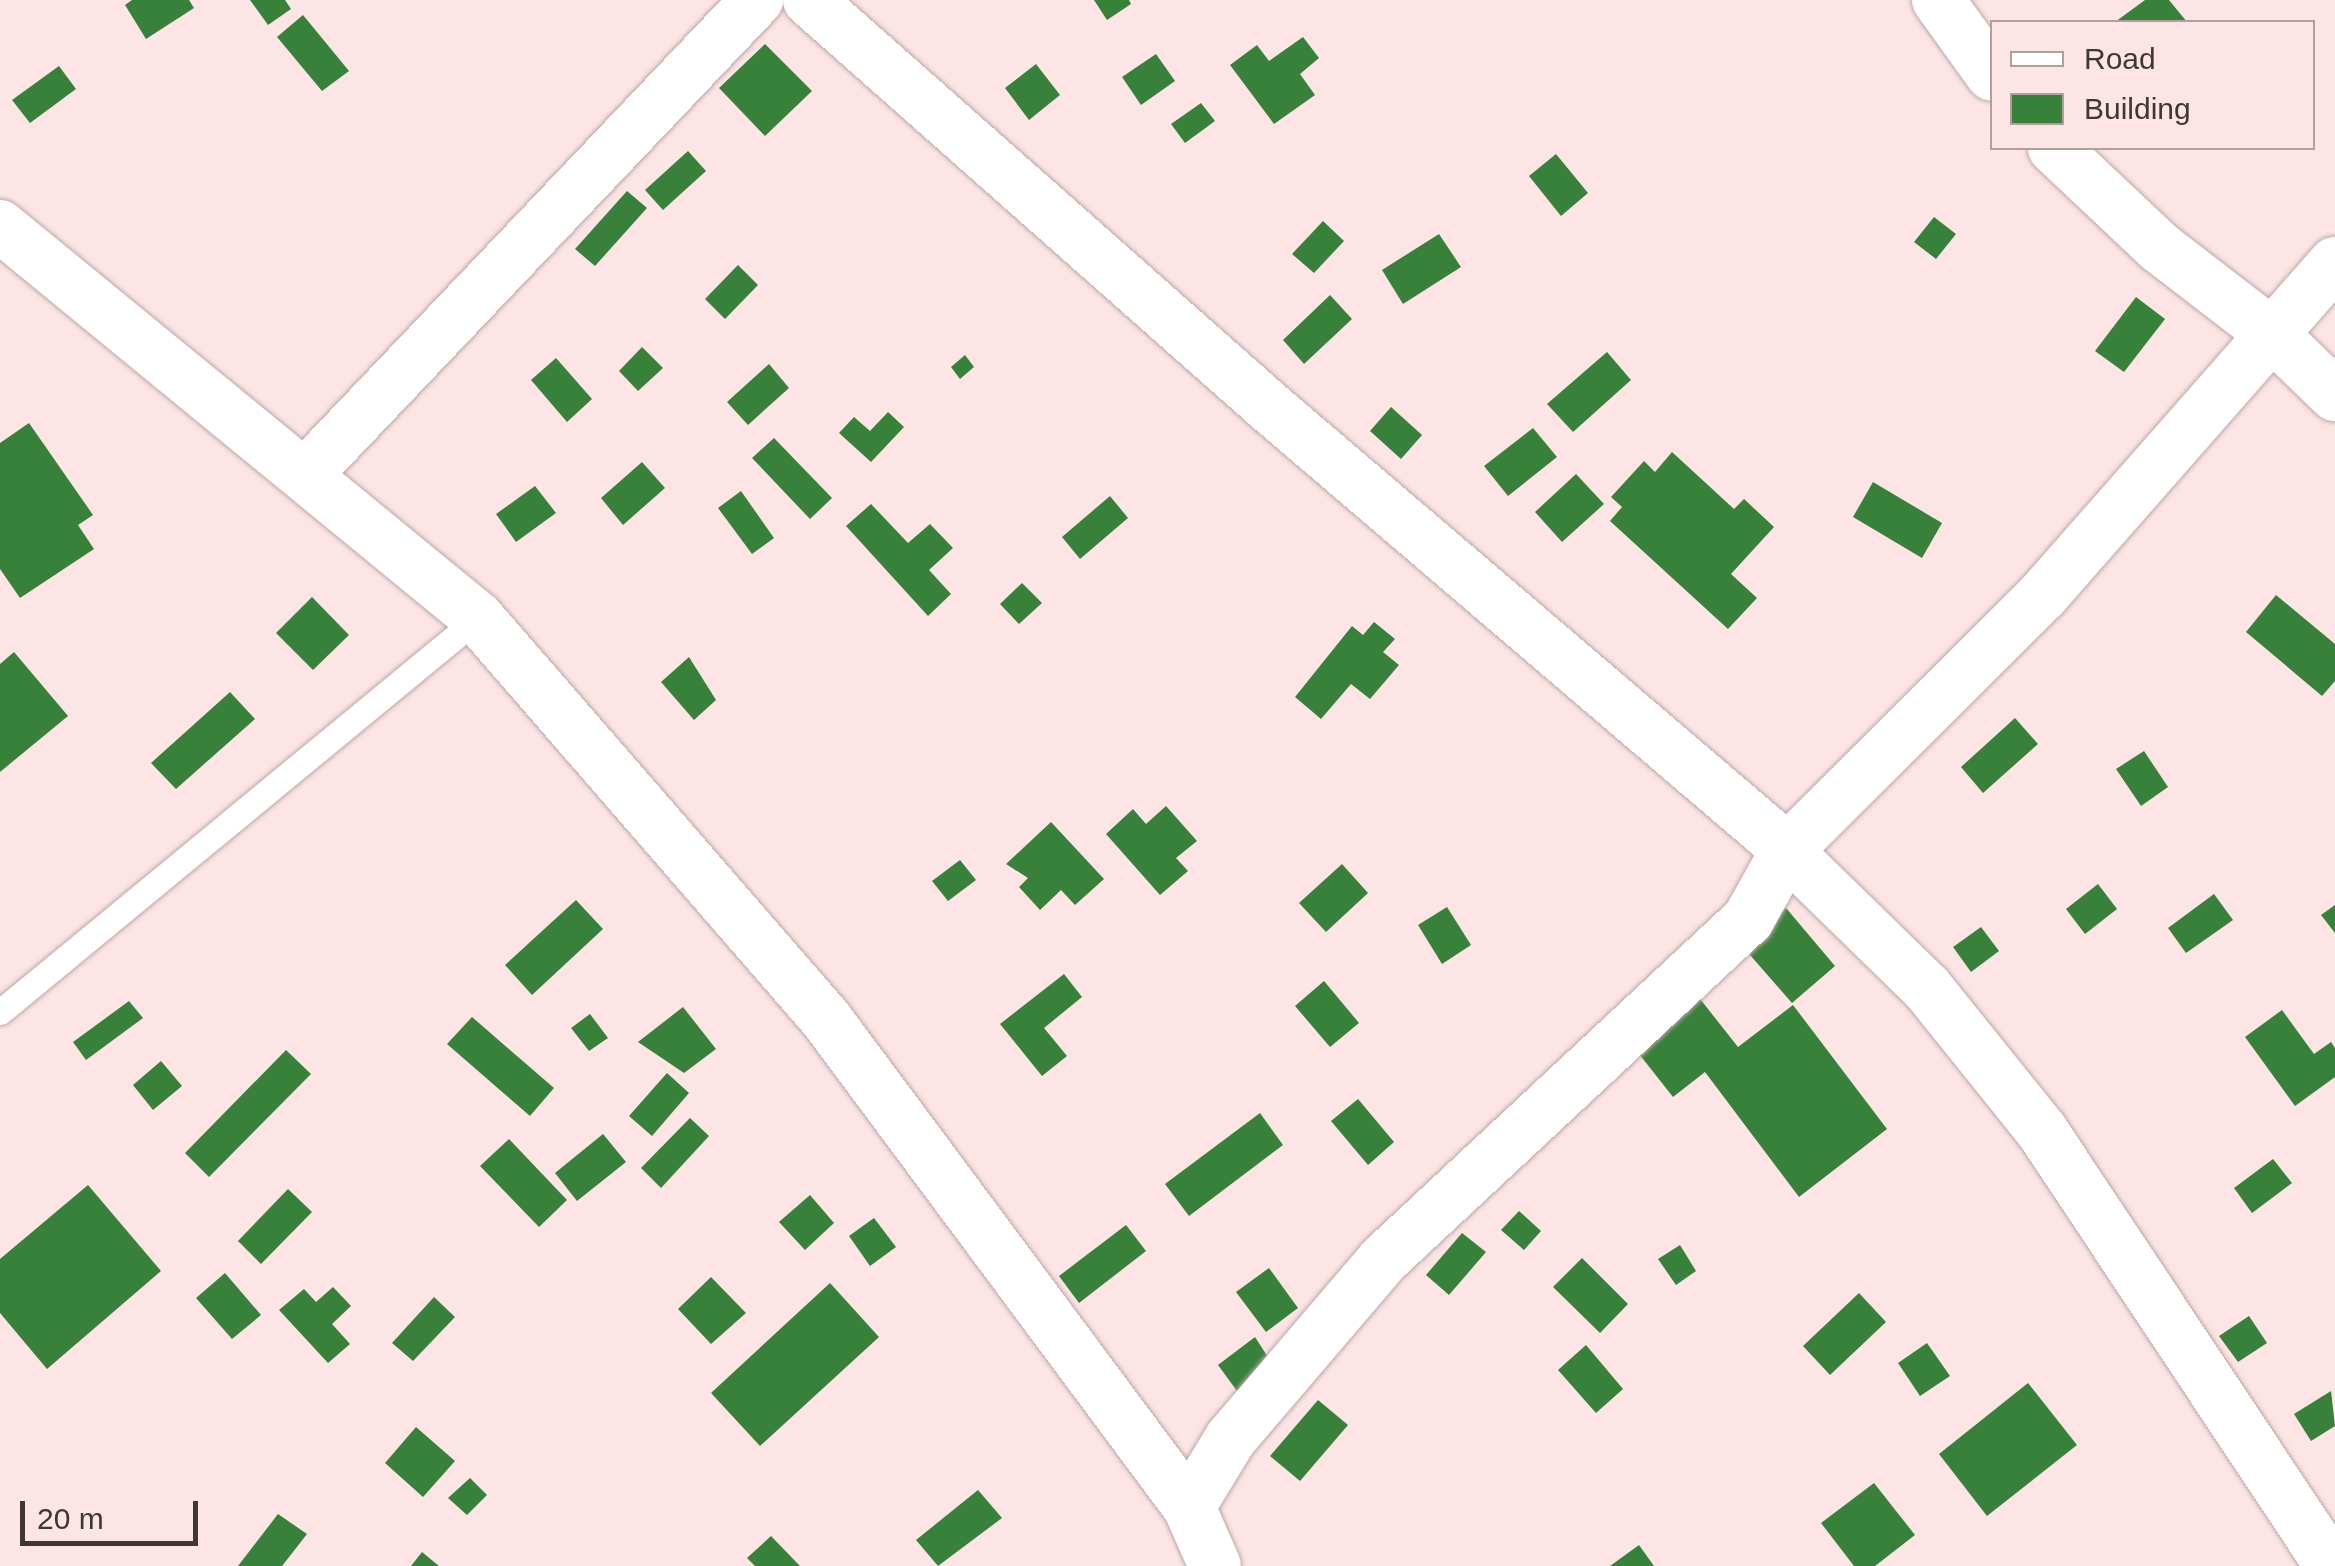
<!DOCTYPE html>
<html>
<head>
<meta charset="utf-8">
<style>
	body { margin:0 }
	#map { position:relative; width:2335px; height:1566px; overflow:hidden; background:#fde5e5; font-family:Arial,sans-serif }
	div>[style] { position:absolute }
	.building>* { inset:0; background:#37813a }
	.roads { filter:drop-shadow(0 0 2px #bda7a7) drop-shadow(0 0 2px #bda7a7) }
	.service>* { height:25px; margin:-12.5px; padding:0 12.5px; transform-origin:12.5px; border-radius:12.5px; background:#fff }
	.minor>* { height:52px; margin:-26px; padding:0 26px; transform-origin:26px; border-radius:26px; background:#fff }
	span { translate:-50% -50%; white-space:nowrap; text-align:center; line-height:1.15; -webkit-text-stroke:10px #fde5e5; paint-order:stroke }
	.legend { position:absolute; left:1990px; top:20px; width:325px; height:130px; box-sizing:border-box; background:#fde5e5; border:2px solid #b19f9f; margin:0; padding:12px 18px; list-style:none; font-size:30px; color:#3f3636 }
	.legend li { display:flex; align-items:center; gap:20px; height:50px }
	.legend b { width:50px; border:2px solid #b19f9f }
	.scale { position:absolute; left:20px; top:1501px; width:178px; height:45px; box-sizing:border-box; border:5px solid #3f3636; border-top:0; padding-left:12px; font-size:30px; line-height:35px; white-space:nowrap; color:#3f3636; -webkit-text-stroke:8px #fde5e5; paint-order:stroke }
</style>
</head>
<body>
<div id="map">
	<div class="building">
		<div style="clip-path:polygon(132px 0,189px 0,194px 8px,146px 39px,125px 5px)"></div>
		<div style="clip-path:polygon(250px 0,285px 0,291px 9px,268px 25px)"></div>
		<div style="clip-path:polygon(1094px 0,1129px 0,1131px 4px,1107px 20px)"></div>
		<div style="clip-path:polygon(2145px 0,2169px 0,2187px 22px,2115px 22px)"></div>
		<div style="clip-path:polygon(303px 15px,349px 71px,322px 91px,277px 37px)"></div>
		<div style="clip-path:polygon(1303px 37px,1319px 58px,1300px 74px,1315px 95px,1274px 124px,1230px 65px,1257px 45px,1269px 61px)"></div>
		<div style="clip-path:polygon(765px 44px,812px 91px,765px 136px,719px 88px)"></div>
		<div style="clip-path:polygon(1156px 54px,1175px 81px,1141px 105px,1122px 77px)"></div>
		<div style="clip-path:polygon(1036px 64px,1060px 95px,1029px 120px,1005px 88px)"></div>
		<div style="clip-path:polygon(59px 66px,76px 89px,30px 123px,12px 100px)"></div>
		<div style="clip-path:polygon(1201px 103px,1215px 121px,1185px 143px,1171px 124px)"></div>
		<div style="clip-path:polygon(688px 151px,706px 171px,663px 210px,645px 190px)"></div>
		<div style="clip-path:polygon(1556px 154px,1588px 193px,1561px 216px,1529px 176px)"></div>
		<div style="clip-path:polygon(627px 191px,647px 208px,595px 266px,575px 249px)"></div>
		<div style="clip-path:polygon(1934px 217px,1956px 234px,1936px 259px,1914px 242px)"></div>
		<div style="clip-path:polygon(1323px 221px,1344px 241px,1314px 273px,1292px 254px)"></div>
		<div style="clip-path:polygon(1439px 234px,1461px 267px,1403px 304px,1382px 270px)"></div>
		<div style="clip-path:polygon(738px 265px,758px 285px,725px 319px,705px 299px)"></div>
		<div style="clip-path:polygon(1330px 295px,1352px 319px,1304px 364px,1283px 340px)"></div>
		<div style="clip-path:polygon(2136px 297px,2165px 319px,2124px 372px,2095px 351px)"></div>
		<div style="clip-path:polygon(642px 347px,663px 368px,638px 391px,619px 371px)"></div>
		<div style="clip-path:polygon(1607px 352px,1631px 380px,1573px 432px,1547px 404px)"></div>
		<div style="clip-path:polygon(965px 355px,974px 367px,960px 379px,951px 367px)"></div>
		<div style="clip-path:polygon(556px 358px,592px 399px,567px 422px,531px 380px)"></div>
		<div style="clip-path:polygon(769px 364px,789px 388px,748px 425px,727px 402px)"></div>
		<div style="clip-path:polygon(1391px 407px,1422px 435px,1401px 459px,1370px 431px)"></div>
		<div style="clip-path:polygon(888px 412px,904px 427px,871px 462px,839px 433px,854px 417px,870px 431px)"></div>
		<div style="clip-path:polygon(29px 423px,93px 515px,78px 525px,94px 549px,20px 598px,0 569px,0 443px)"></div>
		<div style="clip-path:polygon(1533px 428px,1557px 457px,1508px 496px,1484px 466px)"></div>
		<div style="clip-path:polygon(774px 438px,832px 498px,810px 519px,752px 458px)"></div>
		<div style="clip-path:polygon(1672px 452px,1734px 509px,1744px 499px,1774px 527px,1731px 574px,1757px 598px,1728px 629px,1610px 521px,1622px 507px,1611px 497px,1644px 461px,1655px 472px)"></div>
		<div style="clip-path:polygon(642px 462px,665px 488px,623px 525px,601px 498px)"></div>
		<div style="clip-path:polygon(1576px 474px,1604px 504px,1562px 542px,1535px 512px)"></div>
		<div style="clip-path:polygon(1873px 482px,1942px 523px,1922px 558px,1853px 517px)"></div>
		<div style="clip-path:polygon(535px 486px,556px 513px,516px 542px,496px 514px)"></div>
		<div style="clip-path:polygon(741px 491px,774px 538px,752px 554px,718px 508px)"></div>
		<div style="clip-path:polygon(1110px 496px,1128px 518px,1080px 559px,1062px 537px)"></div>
		<div style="clip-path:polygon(871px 504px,908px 543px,930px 524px,953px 548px,929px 570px,951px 594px,928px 616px,846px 526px)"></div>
		<div style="clip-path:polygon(1022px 583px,1042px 603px,1019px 624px,1000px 604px)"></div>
		<div style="clip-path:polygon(2276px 595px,2335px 644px,2335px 681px,2322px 696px,2246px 632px)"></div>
		<div style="clip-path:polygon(312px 597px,349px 635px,313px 670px,276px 633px)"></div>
		<div style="clip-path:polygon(1374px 622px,1395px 639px,1383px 652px,1399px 665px,1370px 699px,1351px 684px,1321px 719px,1295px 697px,1352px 626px,1363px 635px)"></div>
		<div style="clip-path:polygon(14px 652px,68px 716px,0 772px,0 664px)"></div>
		<div style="clip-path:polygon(689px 657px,716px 700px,694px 720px,661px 682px)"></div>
		<div style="clip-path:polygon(230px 692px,255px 719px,176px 789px,151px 763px)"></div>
		<div style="clip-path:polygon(2015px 718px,2038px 744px,1983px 793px,1961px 767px)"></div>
		<div style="clip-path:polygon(2144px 751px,2168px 787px,2141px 806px,2116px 769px)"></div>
		<div style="clip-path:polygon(1166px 806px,1197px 841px,1176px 858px,1188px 871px,1160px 895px,1106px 834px,1133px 809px,1146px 824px)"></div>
		<div style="clip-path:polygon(1051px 822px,1104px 879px,1075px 905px,1061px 890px,1040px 910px,1019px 887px,1028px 878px,1006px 864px)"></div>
		<div style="clip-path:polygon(960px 860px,976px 880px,948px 901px,932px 881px)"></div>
		<div style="clip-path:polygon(1342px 864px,1368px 893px,1326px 932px,1299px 903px)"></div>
		<div style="clip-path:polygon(2098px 884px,2117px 909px,2085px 934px,2066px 909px)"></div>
		<div style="clip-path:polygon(2214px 894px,2233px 920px,2186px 953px,2168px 928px)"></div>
		<div style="clip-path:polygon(576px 900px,603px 929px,532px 995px,505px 965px)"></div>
		<div style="clip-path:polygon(2335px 905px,2335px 933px,2321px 915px)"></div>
		<div style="clip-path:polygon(1447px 907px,1471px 945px,1442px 964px,1418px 925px)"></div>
		<div style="clip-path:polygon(1786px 908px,1835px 966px,1792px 1003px,1743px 947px)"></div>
		<div style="clip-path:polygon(1981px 927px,1999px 951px,1971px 972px,1953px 947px)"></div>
		<div style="clip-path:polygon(1064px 974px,1082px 997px,1044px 1028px,1067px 1056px,1042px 1076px,1000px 1024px)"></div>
		<div style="clip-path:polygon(1324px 981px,1359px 1023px,1330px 1047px,1295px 1006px)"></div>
		<div style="clip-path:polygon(1693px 990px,1738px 1047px,1793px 1005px,1887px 1129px,1799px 1197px,1705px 1072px,1673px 1097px,1628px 1040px)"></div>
		<div style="clip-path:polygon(129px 1001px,143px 1018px,86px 1060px,73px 1042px)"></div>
		<div style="clip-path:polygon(683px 1007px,716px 1049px,684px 1073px,638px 1042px)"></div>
		<div style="clip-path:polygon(2282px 1010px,2314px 1054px,2331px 1042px,2335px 1048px,2335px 1077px,2295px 1106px,2245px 1037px)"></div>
		<div style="clip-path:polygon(590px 1014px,608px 1038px,589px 1051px,571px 1028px)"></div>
		<div style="clip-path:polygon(472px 1017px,554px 1088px,530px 1116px,447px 1044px)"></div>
		<div style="clip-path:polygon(286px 1050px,311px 1074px,209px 1177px,185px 1153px)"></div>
		<div style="clip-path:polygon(161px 1061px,182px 1086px,153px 1110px,133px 1085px)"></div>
		<div style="clip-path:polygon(667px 1073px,689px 1093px,652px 1136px,629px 1116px)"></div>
		<div style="clip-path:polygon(1358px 1099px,1394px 1142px,1368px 1165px,1331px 1121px)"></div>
		<div style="clip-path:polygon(1260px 1113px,1283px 1145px,1189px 1216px,1165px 1184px)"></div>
		<div style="clip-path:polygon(690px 1118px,709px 1136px,661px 1188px,641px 1168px)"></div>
		<div style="clip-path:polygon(603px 1134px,626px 1162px,577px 1201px,555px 1173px)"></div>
		<div style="clip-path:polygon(509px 1139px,567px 1200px,539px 1227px,480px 1166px)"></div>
		<div style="clip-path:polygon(2273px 1159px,2292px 1183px,2252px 1213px,2234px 1188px)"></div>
		<div style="clip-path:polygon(88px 1185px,161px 1271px,47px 1369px,0 1313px,0 1259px)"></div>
		<div style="clip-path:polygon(288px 1189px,312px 1212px,261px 1264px,238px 1241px)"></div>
		<div style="clip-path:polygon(810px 1195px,834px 1223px,805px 1250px,779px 1222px)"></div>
		<div style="clip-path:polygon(1519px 1211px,1541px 1231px,1524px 1250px,1501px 1230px)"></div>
		<div style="clip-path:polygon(874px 1218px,896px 1247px,870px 1266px,849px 1236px)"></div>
		<div style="clip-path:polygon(1126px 1225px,1146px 1251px,1079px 1303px,1059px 1276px)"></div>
		<div style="clip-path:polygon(1462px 1233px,1486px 1252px,1449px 1295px,1426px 1275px)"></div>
		<div style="clip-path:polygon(1680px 1245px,1696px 1271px,1676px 1285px,1658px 1259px)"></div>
		<div style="clip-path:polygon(1582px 1258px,1628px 1304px,1600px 1333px,1553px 1287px)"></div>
		<div style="clip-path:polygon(1269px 1268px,1298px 1308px,1266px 1332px,1236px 1292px)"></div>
		<div style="clip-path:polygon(225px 1273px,261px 1315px,232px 1339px,196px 1298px)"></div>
		<div style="clip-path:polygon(711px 1277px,746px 1313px,711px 1344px,678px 1309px)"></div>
		<div style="clip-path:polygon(830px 1283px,879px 1337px,760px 1446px,711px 1393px)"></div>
		<div style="clip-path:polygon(333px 1287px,351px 1306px,332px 1324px,350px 1344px,328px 1363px,279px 1310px,304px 1289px,316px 1302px)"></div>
		<div style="clip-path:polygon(1859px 1293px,1886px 1322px,1830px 1375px,1803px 1346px)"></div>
		<div style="clip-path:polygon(434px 1297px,455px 1317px,413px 1361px,392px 1343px)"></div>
		<div style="clip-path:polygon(2249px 1316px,2267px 1343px,2238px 1362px,2219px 1336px)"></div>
		<div style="clip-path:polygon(1255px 1337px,1273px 1365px,1237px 1391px,1218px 1365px)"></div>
		<div style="clip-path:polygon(1927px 1343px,1950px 1376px,1920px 1396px,1898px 1363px)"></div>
		<div style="clip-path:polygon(1586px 1345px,1623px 1389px,1596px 1413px,1558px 1370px)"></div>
		<div style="clip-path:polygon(2028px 1383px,2077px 1445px,1987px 1516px,1939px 1454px)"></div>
		<div style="clip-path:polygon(2331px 1391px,2335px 1426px,2311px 1441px,2294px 1414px)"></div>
		<div style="clip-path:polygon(1318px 1400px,1348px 1425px,1300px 1481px,1270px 1456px)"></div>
		<div style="clip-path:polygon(416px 1427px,455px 1461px,423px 1497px,385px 1463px)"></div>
		<div style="clip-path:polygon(470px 1478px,487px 1495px,467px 1515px,448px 1498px)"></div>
		<div style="clip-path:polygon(1874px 1483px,1915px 1535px,1875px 1566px,1854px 1566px,1821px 1523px)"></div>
		<div style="clip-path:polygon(978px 1490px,1002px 1518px,938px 1566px,916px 1540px)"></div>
		<div style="clip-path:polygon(278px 1514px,307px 1534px,282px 1566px,238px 1566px)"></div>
		<div style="clip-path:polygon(771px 1536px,800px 1566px,755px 1566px,747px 1558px)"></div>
		<div style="clip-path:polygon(1639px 1545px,1654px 1566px,1610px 1566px)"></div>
		<div style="clip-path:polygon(422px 1552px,439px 1566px,411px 1566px)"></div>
	</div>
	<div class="roads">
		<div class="service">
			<div style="left:0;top:1012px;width:619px;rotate:-39.5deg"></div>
		</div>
		<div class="minor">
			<div style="left:809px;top:0;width:613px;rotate:41.49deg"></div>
			<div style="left:1268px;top:406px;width:658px;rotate:40.5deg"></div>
			<div style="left:1768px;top:833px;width:222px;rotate:44.3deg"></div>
			<div style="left:1927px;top:988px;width:184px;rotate:51.2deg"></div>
			<div style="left:2042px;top:1131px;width:522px;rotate:56.4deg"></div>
			<div style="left:1938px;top:0;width:92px;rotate:54.2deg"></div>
			<div style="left:2054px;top:148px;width:144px;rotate:43.3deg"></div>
			<div style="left:2159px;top:247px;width:143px;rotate:37.6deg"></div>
			<div style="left:2272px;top:334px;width:88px;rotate:44.1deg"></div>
			<div style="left:0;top:226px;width:618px;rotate:39.35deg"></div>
			<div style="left:478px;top:618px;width:531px;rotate:49.05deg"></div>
			<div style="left:826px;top:1019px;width:608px;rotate:53.36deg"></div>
			<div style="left:1189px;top:1507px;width:64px;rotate:66.2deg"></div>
			<div style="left:305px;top:475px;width:656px;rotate:-46.42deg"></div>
			<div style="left:1189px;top:1507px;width:81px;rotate:-58.7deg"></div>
			<div style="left:1231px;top:1438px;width:234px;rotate:-49.5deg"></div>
			<div style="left:1383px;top:1260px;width:499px;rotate:-43deg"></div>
			<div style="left:1748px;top:920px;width:80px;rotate:-60.9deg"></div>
			<div style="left:1787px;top:850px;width:361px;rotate:-44.9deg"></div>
			<div style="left:2043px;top:595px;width:442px;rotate:-48.7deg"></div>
		</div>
	</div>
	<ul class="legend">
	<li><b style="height:12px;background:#fff"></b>Road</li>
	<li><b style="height:28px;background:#37813a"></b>Building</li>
	</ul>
	<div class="scale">20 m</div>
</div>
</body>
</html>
